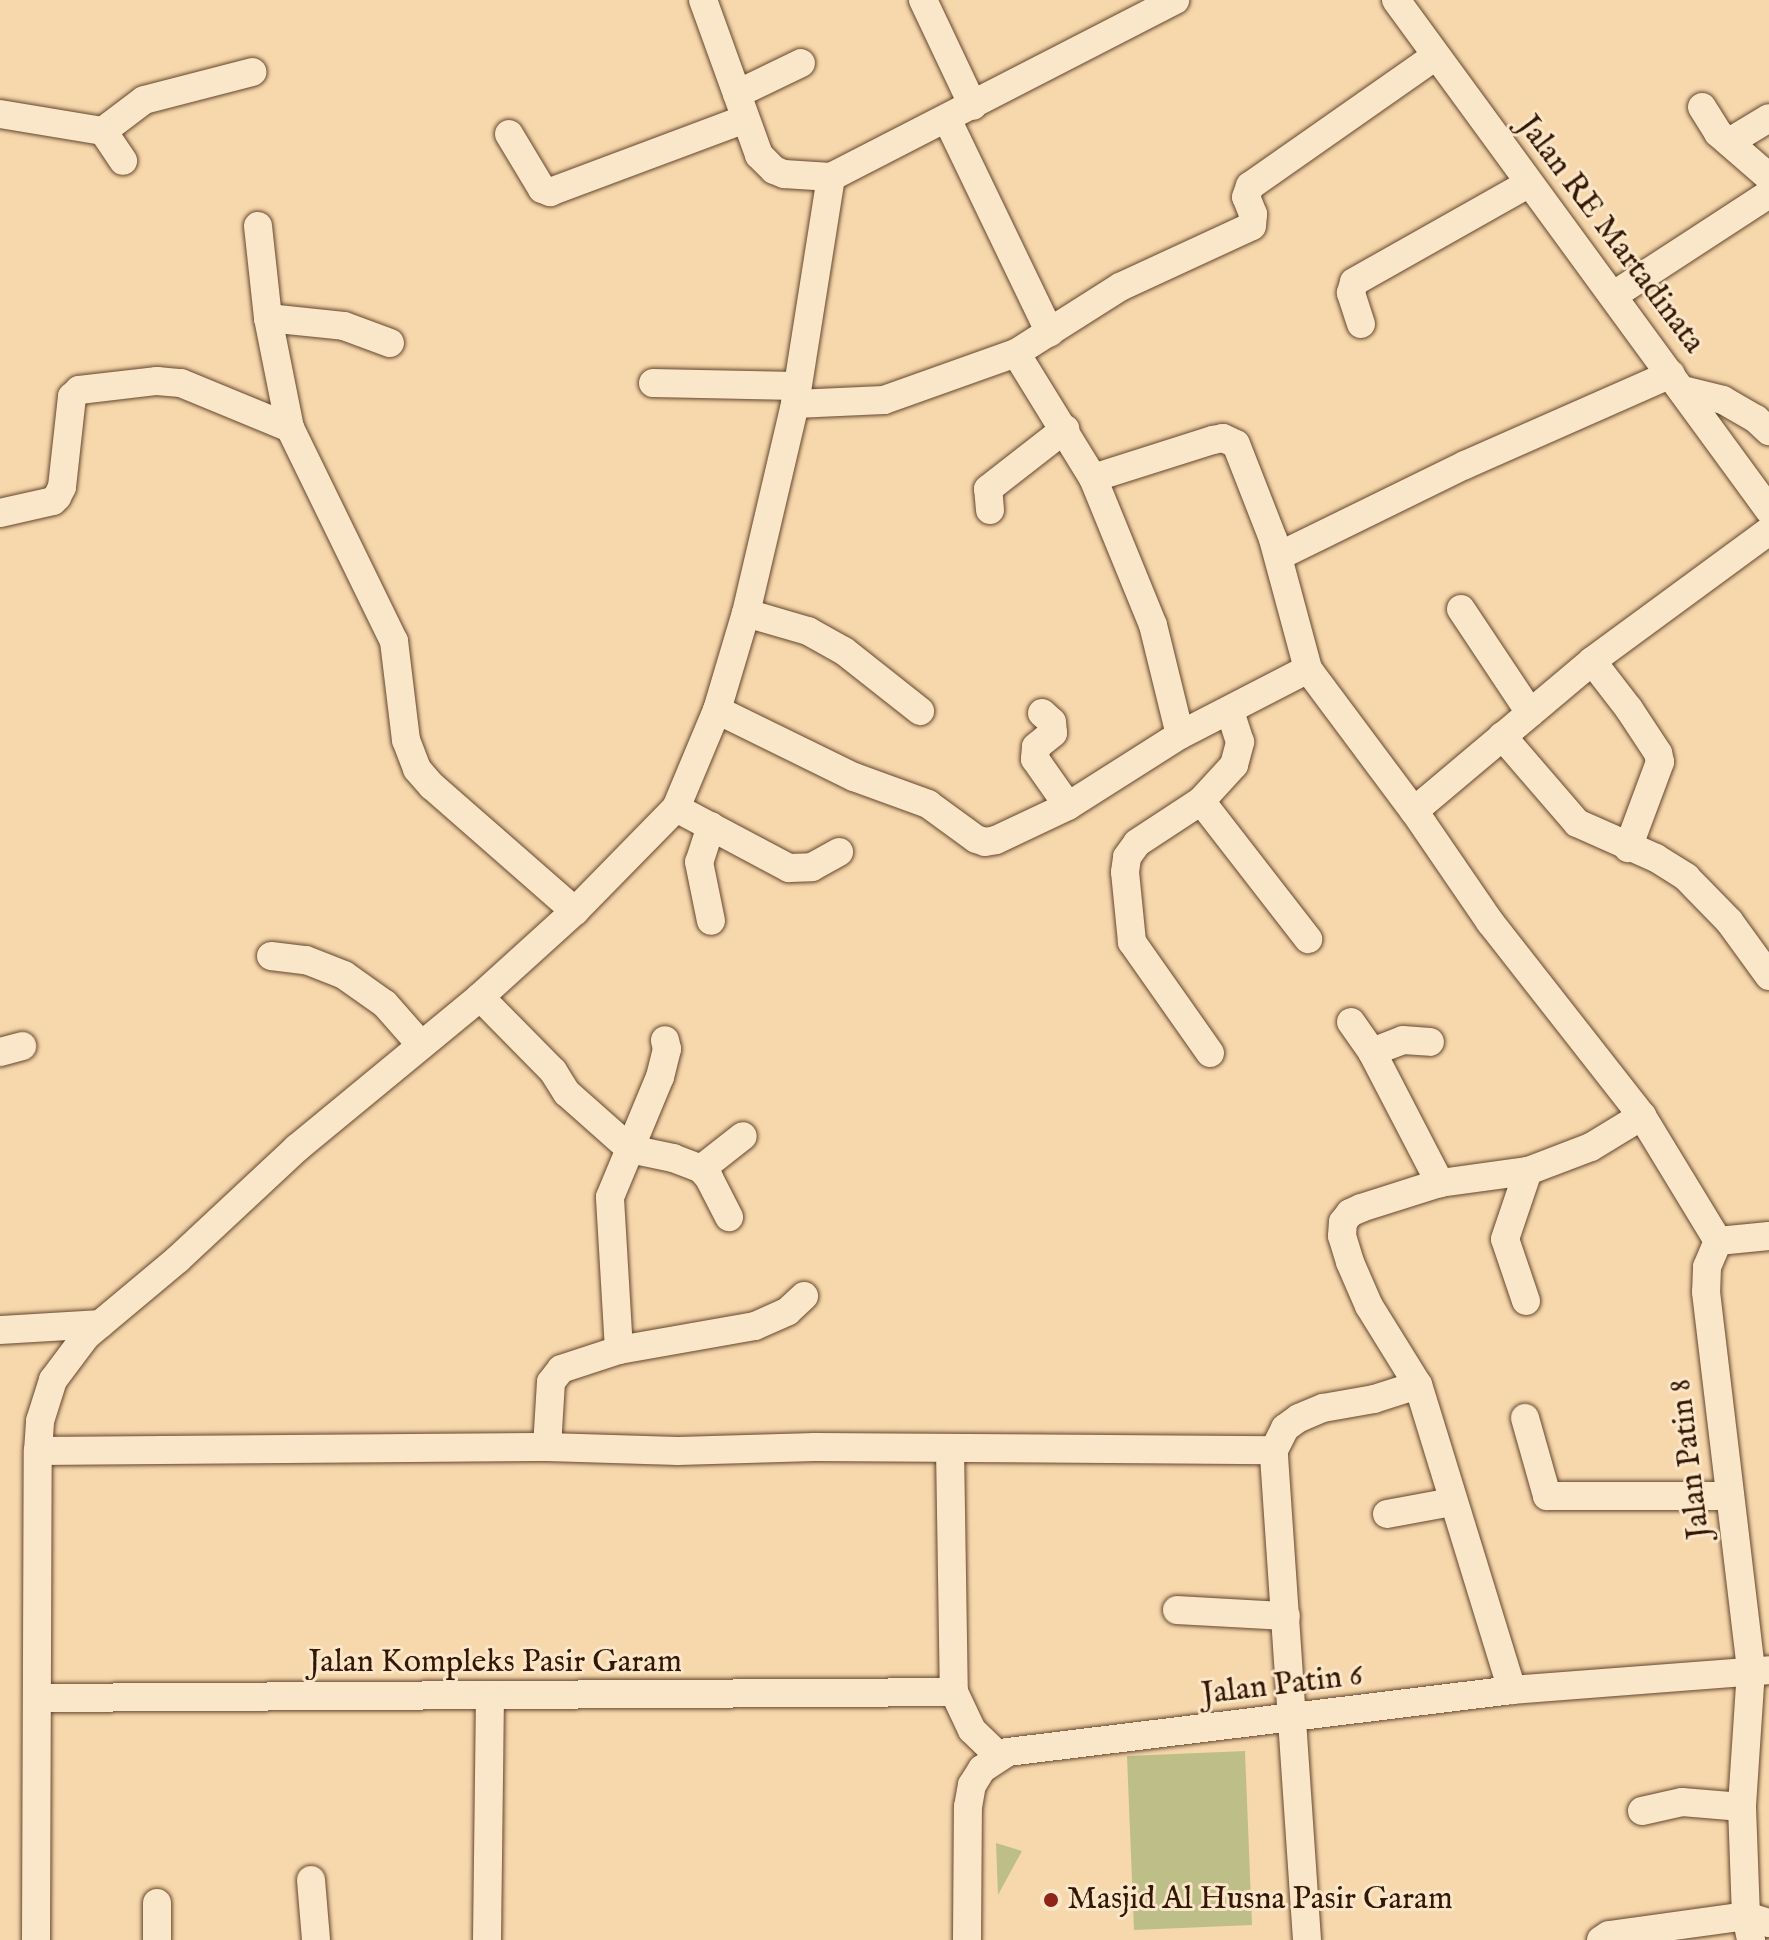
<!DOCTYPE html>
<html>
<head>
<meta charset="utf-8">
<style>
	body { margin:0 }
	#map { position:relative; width:1769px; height:1940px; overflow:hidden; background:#f7d8ac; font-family:"IM FELL English",serif }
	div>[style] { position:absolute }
	.green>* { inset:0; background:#bebe89 }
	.roads { filter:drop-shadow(0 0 2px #64462d) drop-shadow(0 0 2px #64462d) }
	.minor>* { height:28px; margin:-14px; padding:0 14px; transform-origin:14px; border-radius:14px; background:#fae6c9 }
	.dots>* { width:22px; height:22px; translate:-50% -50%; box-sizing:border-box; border:4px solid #fae6c9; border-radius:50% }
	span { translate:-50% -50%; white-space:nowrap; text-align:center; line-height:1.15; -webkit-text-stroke:6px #fae6c9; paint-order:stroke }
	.street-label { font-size:32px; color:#331603 }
	.poi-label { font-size:32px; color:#331603 }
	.left { translate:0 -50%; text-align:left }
</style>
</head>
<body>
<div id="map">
	<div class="green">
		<div style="clip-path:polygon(1245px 1751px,1252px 1925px,1134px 1930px,1127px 1756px)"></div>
		<div style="clip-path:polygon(996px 1843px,1022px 1851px,998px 1895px)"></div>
	</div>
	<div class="roads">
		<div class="minor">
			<div style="left:703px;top:0;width:165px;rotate:70.1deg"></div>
			<div style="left:759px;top:155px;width:21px;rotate:45deg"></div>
			<div style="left:774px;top:170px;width:11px;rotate:22deg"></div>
			<div style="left:784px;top:174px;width:47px;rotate:3.7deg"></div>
			<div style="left:831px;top:177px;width:387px;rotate:-27.2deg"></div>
			<div style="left:923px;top:0;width:117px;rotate:64.7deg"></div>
			<div style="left:1396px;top:0;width:632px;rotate:53.82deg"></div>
			<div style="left:737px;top:94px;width:71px;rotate:-25.8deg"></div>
			<div style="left:1702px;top:107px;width:31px;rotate:58deg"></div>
			<div style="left:1718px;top:133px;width:67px;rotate:40.8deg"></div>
			<div style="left:0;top:114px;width:104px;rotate:9.4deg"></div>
			<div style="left:103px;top:131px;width:36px;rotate:56deg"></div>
			<div style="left:947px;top:119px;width:237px;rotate:64.3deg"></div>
			<div style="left:103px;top:131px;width:51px;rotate:-37.1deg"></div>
			<div style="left:144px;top:100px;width:112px;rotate:-14.5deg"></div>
			<div style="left:509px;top:134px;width:64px;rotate:59deg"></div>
			<div style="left:542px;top:189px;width:9px;rotate:21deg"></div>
			<div style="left:550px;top:192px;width:208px;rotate:-20.5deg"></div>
			<div style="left:1731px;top:141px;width:44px;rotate:-31.2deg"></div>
			<div style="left:258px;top:226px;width:93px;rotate:83.8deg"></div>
			<div style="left:268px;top:318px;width:112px;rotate:78.7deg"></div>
			<div style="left:290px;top:428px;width:237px;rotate:64deg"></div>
			<div style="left:394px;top:641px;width:100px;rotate:83.1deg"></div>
			<div style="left:406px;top:740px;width:31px;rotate:69deg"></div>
			<div style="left:417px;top:769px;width:23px;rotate:49deg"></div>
			<div style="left:432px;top:786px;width:190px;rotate:41.2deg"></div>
			<div style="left:1614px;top:295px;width:185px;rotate:-33.1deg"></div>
			<div style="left:268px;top:318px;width:76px;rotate:6deg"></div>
			<div style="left:344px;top:326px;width:49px;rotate:20.3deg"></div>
			<div style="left:1361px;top:324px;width:33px;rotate:-108deg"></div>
			<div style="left:1351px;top:293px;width:11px;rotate:-75deg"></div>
			<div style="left:1354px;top:282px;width:200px;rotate:-29.4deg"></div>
			<div style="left:1016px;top:353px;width:147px;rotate:58.4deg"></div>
			<div style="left:1093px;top:478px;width:126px;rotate:-17.6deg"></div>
			<div style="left:1213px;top:440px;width:10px;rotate:-11deg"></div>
			<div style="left:1223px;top:438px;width:14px;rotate:25deg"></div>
			<div style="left:1236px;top:444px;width:102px;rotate:68.7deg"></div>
			<div style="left:1273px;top:539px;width:135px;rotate:74.9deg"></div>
			<div style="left:1308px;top:669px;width:177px;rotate:53.3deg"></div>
			<div style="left:1414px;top:811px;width:135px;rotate:55.6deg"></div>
			<div style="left:1490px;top:922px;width:246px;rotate:51.9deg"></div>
			<div style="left:1642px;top:1116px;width:146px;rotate:58.7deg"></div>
			<div style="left:653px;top:383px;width:143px;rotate:1.2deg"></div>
			<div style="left:1683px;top:390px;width:41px;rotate:14deg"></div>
			<div style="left:1723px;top:400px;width:38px;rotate:30deg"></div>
			<div style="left:1756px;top:419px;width:18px;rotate:43deg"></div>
			<div style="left:795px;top:404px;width:89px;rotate:-2.6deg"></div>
			<div style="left:884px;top:400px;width:140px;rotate:-19.6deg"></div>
			<div style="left:1016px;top:353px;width:123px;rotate:-32.4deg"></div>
			<div style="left:1120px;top:287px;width:145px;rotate:-24.8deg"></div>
			<div style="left:1252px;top:226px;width:12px;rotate:-85deg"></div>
			<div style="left:1253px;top:214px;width:18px;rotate:-112deg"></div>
			<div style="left:1246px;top:197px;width:12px;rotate:-70deg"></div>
			<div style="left:1250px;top:186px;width:227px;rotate:-35deg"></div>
			<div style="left:1093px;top:478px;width:159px;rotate:67.8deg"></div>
			<div style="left:1153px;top:625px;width:113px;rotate:76.2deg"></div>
			<div style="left:990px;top:510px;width:21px;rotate:-95deg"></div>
			<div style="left:988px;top:489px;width:98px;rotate:-37.9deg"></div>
			<div style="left:0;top:513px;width:54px;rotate:-12.8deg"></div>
			<div style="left:53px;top:501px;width:6px;rotate:-45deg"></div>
			<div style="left:57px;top:497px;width:11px;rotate:-63deg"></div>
			<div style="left:62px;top:487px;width:91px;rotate:-83.7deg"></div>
			<div style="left:72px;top:397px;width:10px;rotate:-45deg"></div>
			<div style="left:79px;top:390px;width:79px;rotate:-6.6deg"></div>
			<div style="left:157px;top:381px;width:24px;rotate:5deg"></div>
			<div style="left:181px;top:383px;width:118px;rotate:22.4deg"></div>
			<div style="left:1279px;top:556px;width:207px;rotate:-26.1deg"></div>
			<div style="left:1465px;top:465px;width:225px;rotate:-23.8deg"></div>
			<div style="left:1461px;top:609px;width:125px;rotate:56.4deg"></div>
			<div style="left:746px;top:613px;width:65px;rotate:16.2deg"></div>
			<div style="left:808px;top:631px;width:41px;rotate:29.1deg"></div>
			<div style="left:844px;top:651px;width:97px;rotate:38.3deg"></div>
			<div style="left:1592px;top:661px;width:61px;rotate:52.4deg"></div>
			<div style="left:1629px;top:709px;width:53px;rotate:56.6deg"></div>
			<div style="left:1658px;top:753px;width:9px;rotate:77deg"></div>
			<div style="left:1660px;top:762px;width:92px;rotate:110.4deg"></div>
			<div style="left:717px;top:710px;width:153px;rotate:26.1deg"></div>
			<div style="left:854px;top:777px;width:79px;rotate:20deg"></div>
			<div style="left:928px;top:804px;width:59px;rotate:36.1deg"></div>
			<div style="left:976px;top:839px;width:9px;rotate:18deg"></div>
			<div style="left:985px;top:842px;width:11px;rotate:-10deg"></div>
			<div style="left:996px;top:840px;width:80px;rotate:-25.3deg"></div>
			<div style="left:1068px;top:806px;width:133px;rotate:-32.4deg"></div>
			<div style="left:1180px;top:735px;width:144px;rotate:-27.3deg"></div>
			<div style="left:1042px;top:713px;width:13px;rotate:42deg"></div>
			<div style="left:1052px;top:722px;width:11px;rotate:85deg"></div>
			<div style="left:1053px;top:733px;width:22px;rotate:141deg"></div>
			<div style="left:1036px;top:747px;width:12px;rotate:95deg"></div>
			<div style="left:1035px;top:759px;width:57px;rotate:54.9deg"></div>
			<div style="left:1502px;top:736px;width:115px;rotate:49.2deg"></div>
			<div style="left:1577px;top:823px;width:86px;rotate:23.9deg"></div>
			<div style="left:1656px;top:858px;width:36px;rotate:32deg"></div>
			<div style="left:1686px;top:877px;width:62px;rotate:45.7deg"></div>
			<div style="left:1729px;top:921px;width:68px;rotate:54deg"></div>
			<div style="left:1201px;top:801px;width:175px;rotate:52.2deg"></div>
			<div style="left:676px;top:808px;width:128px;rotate:28deg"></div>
			<div style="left:789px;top:868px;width:23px;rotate:-2deg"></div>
			<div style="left:812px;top:867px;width:31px;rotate:-29deg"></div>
			<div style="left:1414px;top:811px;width:233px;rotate:-40.1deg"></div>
			<div style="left:1592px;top:661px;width:220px;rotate:-36.3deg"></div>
			<div style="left:711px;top:826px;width:38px;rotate:108deg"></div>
			<div style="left:699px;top:862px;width:60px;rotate:78.5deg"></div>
			<div style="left:271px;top:956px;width:35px;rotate:7deg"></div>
			<div style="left:306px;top:960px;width:41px;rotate:21.5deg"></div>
			<div style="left:344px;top:975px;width:50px;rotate:35.3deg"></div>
			<div style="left:385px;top:1004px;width:55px;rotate:48.7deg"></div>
			<div style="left:480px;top:997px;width:104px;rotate:45.4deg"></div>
			<div style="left:553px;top:1071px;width:26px;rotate:58deg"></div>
			<div style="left:567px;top:1093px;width:84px;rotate:41.6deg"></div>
			<div style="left:630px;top:1149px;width:44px;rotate:11.8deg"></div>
			<div style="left:673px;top:1158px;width:30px;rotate:21deg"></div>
			<div style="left:701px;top:1169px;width:12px;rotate:48deg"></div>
			<div style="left:709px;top:1178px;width:44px;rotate:62.9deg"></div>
			<div style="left:1351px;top:1022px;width:37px;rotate:55deg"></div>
			<div style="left:1372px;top:1052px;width:148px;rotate:62.6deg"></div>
			<div style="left:0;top:1052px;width:23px;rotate:-15deg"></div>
			<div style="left:1372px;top:1052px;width:33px;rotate:-21deg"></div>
			<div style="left:1403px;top:1040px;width:27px;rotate:4deg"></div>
			<div style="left:1210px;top:1053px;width:136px;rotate:-125.1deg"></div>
			<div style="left:1132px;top:942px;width:70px;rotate:-95.7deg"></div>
			<div style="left:1125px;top:872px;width:15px;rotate:-82deg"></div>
			<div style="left:1127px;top:857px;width:17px;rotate:-54deg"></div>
			<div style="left:1137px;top:843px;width:77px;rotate:-33.3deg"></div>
			<div style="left:1201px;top:801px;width:49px;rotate:-47.5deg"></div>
			<div style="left:1234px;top:765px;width:24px;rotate:-75deg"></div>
			<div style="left:1240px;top:742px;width:33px;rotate:-108deg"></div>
			<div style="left:701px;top:1169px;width:53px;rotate:-38.2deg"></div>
			<div style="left:1718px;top:1241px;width:28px;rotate:113deg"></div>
			<div style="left:1707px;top:1267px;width:25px;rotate:92deg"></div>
			<div style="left:1706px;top:1292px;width:381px;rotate:83.2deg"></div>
			<div style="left:1751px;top:1670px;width:137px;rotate:93.8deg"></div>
			<div style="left:1742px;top:1807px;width:109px;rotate:87.9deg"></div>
			<div style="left:1746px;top:1916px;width:25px;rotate:78deg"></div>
			<div style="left:1718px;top:1241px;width:51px;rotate:-5.6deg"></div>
			<div style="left:1526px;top:1301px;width:65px;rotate:-108.7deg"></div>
			<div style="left:1505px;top:1239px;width:72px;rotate:-71.3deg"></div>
			<div style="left:0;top:1330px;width:100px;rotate:-3.4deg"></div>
			<div style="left:619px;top:1350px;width:153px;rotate:-93.4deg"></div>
			<div style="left:610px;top:1197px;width:130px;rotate:-67.4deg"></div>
			<div style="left:660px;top:1077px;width:29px;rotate:-76deg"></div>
			<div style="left:667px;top:1049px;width:9px;rotate:-103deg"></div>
			<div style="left:1525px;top:1418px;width:81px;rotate:74.2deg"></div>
			<div style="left:1547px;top:1496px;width:183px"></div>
			<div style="left:547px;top:1447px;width:65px;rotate:-86.5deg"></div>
			<div style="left:551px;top:1382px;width:16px;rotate:-52deg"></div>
			<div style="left:561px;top:1369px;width:61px;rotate:-18.1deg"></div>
			<div style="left:619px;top:1350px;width:138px;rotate:-10deg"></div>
			<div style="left:755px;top:1326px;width:36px;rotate:-24deg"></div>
			<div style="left:788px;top:1311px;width:22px;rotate:-43deg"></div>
			<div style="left:950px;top:1448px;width:244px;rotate:89.1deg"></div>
			<div style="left:954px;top:1692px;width:42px;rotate:64.7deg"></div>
			<div style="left:972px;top:1730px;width:37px;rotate:44deg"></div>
			<div style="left:38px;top:1451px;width:509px;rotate:-0.45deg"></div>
			<div style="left:547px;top:1447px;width:131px;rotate:1.7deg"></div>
			<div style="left:678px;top:1451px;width:137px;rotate:-1.7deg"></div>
			<div style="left:815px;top:1447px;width:459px;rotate:0.4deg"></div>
			<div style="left:1387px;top:1514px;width:66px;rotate:-10.5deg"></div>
			<div style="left:1177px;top:1610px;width:109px;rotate:3.2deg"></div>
			<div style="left:1512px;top:1690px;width:319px;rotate:-107.1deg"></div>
			<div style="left:1418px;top:1385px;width:93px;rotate:-121.8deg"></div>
			<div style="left:1369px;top:1306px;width:48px;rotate:-113.4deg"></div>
			<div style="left:1350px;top:1262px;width:27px;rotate:-107deg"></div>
			<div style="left:1342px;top:1236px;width:14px;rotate:-86deg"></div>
			<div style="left:1343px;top:1222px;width:11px;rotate:-52deg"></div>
			<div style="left:1350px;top:1213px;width:12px;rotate:-24deg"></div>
			<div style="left:1361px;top:1208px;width:83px;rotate:-17.6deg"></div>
			<div style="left:1440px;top:1183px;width:89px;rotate:-7.8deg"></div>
			<div style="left:1528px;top:1171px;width:67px;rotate:-20.9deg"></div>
			<div style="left:1591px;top:1147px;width:60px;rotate:-31.3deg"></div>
			<div style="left:37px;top:1698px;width:917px;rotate:-0.37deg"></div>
			<div style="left:1642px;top:1811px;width:41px;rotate:-12.7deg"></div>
			<div style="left:1682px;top:1802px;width:60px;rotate:4.8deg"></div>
			<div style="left:311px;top:1880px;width:60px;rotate:85.2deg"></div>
			<div style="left:157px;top:1903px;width:37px;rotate:90deg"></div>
			<div style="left:36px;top:1940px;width:489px;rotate:-89.8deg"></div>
			<div style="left:38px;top:1451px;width:30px;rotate:-86deg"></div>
			<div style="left:40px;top:1421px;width:43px;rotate:-72.4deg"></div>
			<div style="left:53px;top:1380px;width:55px;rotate:-53.1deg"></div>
			<div style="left:86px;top:1336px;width:120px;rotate:-39.9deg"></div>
			<div style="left:178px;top:1259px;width:163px;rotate:-43deg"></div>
			<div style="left:297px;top:1148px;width:237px;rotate:-39.5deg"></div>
			<div style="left:480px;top:997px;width:128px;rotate:-42.2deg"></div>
			<div style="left:575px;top:911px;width:144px;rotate:-45.6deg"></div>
			<div style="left:676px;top:808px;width:106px;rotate:-67.3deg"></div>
			<div style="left:717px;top:710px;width:101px;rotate:-73.4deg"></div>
			<div style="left:746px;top:613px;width:215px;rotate:-76.8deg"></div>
			<div style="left:795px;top:404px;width:230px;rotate:-81deg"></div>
			<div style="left:487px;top:1940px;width:242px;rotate:-89.3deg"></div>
			<div style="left:967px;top:1940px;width:133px;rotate:-89.6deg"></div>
			<div style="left:968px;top:1807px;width:22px;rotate:-80deg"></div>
			<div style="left:972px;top:1785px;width:19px;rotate:-58deg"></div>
			<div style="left:982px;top:1769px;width:31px;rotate:-33deg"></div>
			<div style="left:1008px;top:1752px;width:508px;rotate:-7.01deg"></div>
			<div style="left:1512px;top:1690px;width:258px;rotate:-4.4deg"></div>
			<div style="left:1307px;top:1940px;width:491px;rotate:-93.9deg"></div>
			<div style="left:1274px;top:1450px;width:25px;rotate:-63deg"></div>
			<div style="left:1285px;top:1428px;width:17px;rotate:-36deg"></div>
			<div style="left:1299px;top:1418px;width:26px;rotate:-23deg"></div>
			<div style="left:1323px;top:1408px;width:52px;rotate:-10deg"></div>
			<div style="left:1374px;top:1399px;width:46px;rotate:-17.7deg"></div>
			<div style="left:1601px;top:1940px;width:9px;rotate:-32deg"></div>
			<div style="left:1609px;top:1935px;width:138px;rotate:-7.9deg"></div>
			<div style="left:1746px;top:1916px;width:24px;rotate:17deg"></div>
		</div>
	</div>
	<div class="dots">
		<div style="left:1051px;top:1900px;background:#8f2418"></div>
	</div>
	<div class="street-label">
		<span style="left:1610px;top:235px;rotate:53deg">Jalan RE Martadinata</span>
		<span style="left:1691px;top:1459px;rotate:-97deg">Jalan Patin 8</span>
		<span style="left:495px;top:1663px">Jalan Kompleks Pasir Garam</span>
		<span style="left:1282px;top:1686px;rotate:-7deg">Jalan Patin 6</span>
	</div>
	<div class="poi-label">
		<span class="left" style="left:1067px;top:1900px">Masjid Al Husna Pasir Garam</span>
	</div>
</div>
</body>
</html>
